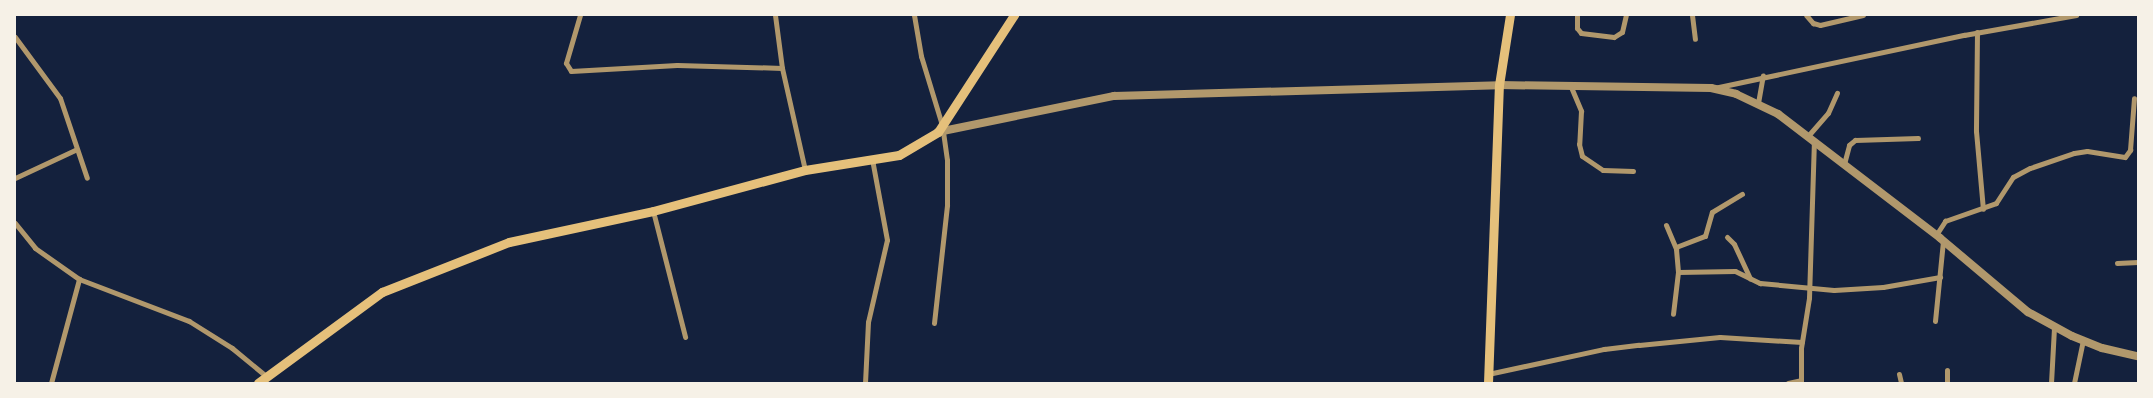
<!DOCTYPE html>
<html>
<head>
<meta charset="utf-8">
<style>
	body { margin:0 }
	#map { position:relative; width:2153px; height:398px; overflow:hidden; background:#14213d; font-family:Signika,sans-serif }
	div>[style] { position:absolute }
	.minor>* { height:5px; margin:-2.5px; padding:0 2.5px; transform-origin:2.5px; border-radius:2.5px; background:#b1986c }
	.tertiary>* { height:8px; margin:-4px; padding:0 4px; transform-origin:4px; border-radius:4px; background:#b1986c }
	.secondary>* { height:9px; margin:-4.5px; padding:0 4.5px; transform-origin:4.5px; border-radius:4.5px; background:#e5c07b }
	span { translate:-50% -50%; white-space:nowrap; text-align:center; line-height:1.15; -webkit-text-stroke:4px #f6f1e7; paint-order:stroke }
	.frame { position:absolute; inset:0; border:16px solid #f6f1e7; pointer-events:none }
</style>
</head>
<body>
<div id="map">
	<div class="minor">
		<div style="left:580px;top:15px;width:50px;rotate:106.3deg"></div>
		<div style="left:566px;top:63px;width:9px;rotate:58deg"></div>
		<div style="left:571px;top:71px;width:106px;rotate:-3.2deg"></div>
		<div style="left:677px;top:65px;width:105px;rotate:1.6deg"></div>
		<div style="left:775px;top:15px;width:53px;rotate:82.5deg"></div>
		<div style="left:782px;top:68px;width:105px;rotate:77.3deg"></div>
		<div style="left:914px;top:15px;width:42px;rotate:80.3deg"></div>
		<div style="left:921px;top:56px;width:72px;rotate:73.1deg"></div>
		<div style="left:1577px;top:15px;width:13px;rotate:90deg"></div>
		<div style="left:1577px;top:28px;width:6px;rotate:51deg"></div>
		<div style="left:1581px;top:33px;width:33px;rotate:7deg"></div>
		<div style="left:1614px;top:37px;width:9px;rotate:-32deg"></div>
		<div style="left:1622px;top:32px;width:17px;rotate:-77deg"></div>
		<div style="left:1692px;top:15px;width:24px;rotate:83deg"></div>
		<div style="left:1806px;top:15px;width:11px;rotate:49deg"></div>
		<div style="left:1813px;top:23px;width:7px;rotate:16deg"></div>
		<div style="left:1820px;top:25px;width:44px;rotate:-13.1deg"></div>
		<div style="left:1977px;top:32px;width:99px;rotate:90.6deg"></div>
		<div style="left:1976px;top:131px;width:78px;rotate:84.9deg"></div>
		<div style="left:15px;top:37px;width:76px;rotate:53.6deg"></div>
		<div style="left:60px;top:98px;width:84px;rotate:71.4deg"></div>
		<div style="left:1571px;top:87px;width:26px;rotate:67deg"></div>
		<div style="left:1581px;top:111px;width:33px;rotate:93deg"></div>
		<div style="left:1579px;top:144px;width:12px;rotate:76deg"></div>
		<div style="left:1582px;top:156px;width:25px;rotate:34deg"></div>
		<div style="left:1603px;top:170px;width:30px;rotate:2deg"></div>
		<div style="left:1714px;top:88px;width:256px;rotate:-12deg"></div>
		<div style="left:1964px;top:35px;width:114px;rotate:-10.1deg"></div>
		<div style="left:1758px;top:103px;width:28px;rotate:-80deg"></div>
		<div style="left:1807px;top:137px;width:32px;rotate:-49deg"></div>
		<div style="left:1828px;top:113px;width:22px;rotate:-66deg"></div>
		<div style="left:1844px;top:164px;width:20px;rotate:-75deg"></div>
		<div style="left:1849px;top:145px;width:8px;rotate:-40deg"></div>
		<div style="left:1855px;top:140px;width:63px;rotate:-1.8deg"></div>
		<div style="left:15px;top:178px;width:68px;rotate:-25.1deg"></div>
		<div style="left:653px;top:211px;width:130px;rotate:75.7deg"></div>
		<div style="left:15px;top:223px;width:32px;rotate:51deg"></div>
		<div style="left:35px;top:248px;width:54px;rotate:35.2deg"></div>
		<div style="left:79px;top:279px;width:118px;rotate:20.9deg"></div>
		<div style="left:189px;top:321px;width:51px;rotate:32.1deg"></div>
		<div style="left:232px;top:348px;width:44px;rotate:39.5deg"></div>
		<div style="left:1666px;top:225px;width:26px;rotate:67deg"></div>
		<div style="left:1676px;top:249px;width:23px;rotate:85deg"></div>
		<div style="left:1678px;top:272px;width:42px;rotate:96.8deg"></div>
		<div style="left:1936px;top:235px;width:17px;rotate:-57deg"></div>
		<div style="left:1945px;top:221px;width:54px;rotate:-19.4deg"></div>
		<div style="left:1996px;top:203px;width:31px;rotate:-57deg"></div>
		<div style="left:2013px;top:177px;width:19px;rotate:-28deg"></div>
		<div style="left:2030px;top:168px;width:46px;rotate:-18.8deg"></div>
		<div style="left:2074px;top:153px;width:13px;rotate:-9deg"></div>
		<div style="left:2087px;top:151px;width:38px;rotate:9deg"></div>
		<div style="left:2125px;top:157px;width:9px;rotate:-54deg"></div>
		<div style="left:2130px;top:150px;width:52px;rotate:-85.6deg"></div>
		<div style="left:1727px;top:237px;width:10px;rotate:45deg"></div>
		<div style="left:1734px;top:244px;width:38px;rotate:65deg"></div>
		<div style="left:1676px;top:247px;width:31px;rotate:-21deg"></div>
		<div style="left:1705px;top:236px;width:25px;rotate:-74deg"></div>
		<div style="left:1712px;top:212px;width:35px;rotate:-31deg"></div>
		<div style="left:2117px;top:263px;width:21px;rotate:-3deg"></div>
		<div style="left:1678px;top:272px;width:57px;rotate:-1deg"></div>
		<div style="left:1735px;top:271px;width:28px;rotate:26deg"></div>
		<div style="left:1760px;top:283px;width:74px;rotate:5.4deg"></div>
		<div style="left:1834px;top:290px;width:49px;rotate:-3.5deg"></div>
		<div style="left:1883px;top:287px;width:58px;rotate:-10deg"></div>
		<div style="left:1935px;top:321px;width:80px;rotate:-84.3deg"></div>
		<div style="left:934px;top:323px;width:119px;rotate:-83.7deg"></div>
		<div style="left:947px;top:205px;width:45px;rotate:-90deg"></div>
		<div style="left:947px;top:160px;width:29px;rotate:-98deg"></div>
		<div style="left:1947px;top:370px;width:13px;rotate:90deg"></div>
		<div style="left:1488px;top:374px;width:119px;rotate:-12.2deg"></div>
		<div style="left:1604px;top:349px;width:35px;rotate:-7deg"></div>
		<div style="left:1639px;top:345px;width:81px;rotate:-5.6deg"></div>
		<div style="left:1720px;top:337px;width:82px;rotate:3.5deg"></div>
		<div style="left:1899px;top:374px;width:9px;rotate:77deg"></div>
		<div style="left:51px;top:383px;width:108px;rotate:-74.9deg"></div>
		<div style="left:865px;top:383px;width:61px;rotate:-87.2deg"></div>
		<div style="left:868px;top:322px;width:84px;rotate:-77deg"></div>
		<div style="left:887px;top:240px;width:82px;rotate:-100.5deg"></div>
		<div style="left:1788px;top:383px;width:13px;rotate:-13deg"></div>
		<div style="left:1801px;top:383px;width:35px;rotate:-90deg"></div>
		<div style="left:1801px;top:348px;width:51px;rotate:-80.9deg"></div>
		<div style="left:1809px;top:298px;width:156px;rotate:-88.2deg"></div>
		<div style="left:2051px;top:383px;width:56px;rotate:-86.9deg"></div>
		<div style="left:2074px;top:383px;width:44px;rotate:-78.2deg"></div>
	</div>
	<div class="tertiary">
		<div style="left:938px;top:132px;width:180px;rotate:-11.6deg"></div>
		<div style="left:1114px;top:96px;width:385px;rotate:-1.6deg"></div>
		<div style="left:1499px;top:85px;width:212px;rotate:0.8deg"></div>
		<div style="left:1711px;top:88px;width:26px;rotate:13deg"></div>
		<div style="left:1736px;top:94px;width:47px;rotate:25.5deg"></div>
		<div style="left:1778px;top:114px;width:204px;rotate:37.4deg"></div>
		<div style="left:1940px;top:238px;width:115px;rotate:40.1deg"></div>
		<div style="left:2028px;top:312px;width:50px;rotate:28.6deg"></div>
		<div style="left:2072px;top:336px;width:32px;rotate:22deg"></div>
		<div style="left:2102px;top:348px;width:37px;rotate:13deg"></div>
	</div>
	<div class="secondary">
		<div style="left:258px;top:383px;width:154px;rotate:-36.3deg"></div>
		<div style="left:382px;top:292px;width:136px;rotate:-21.5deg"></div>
		<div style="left:509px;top:242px;width:147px;rotate:-12.1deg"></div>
		<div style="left:653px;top:211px;width:157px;rotate:-15.1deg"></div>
		<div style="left:805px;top:170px;width:95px;rotate:-9.1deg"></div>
		<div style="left:899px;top:155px;width:45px;rotate:-30.5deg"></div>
		<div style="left:938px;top:132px;width:140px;rotate:-57deg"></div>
		<div style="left:1488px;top:383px;width:298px;rotate:-87.9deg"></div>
		<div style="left:1499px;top:85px;width:71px;rotate:-81.1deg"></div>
	</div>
	<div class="frame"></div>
</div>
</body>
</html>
